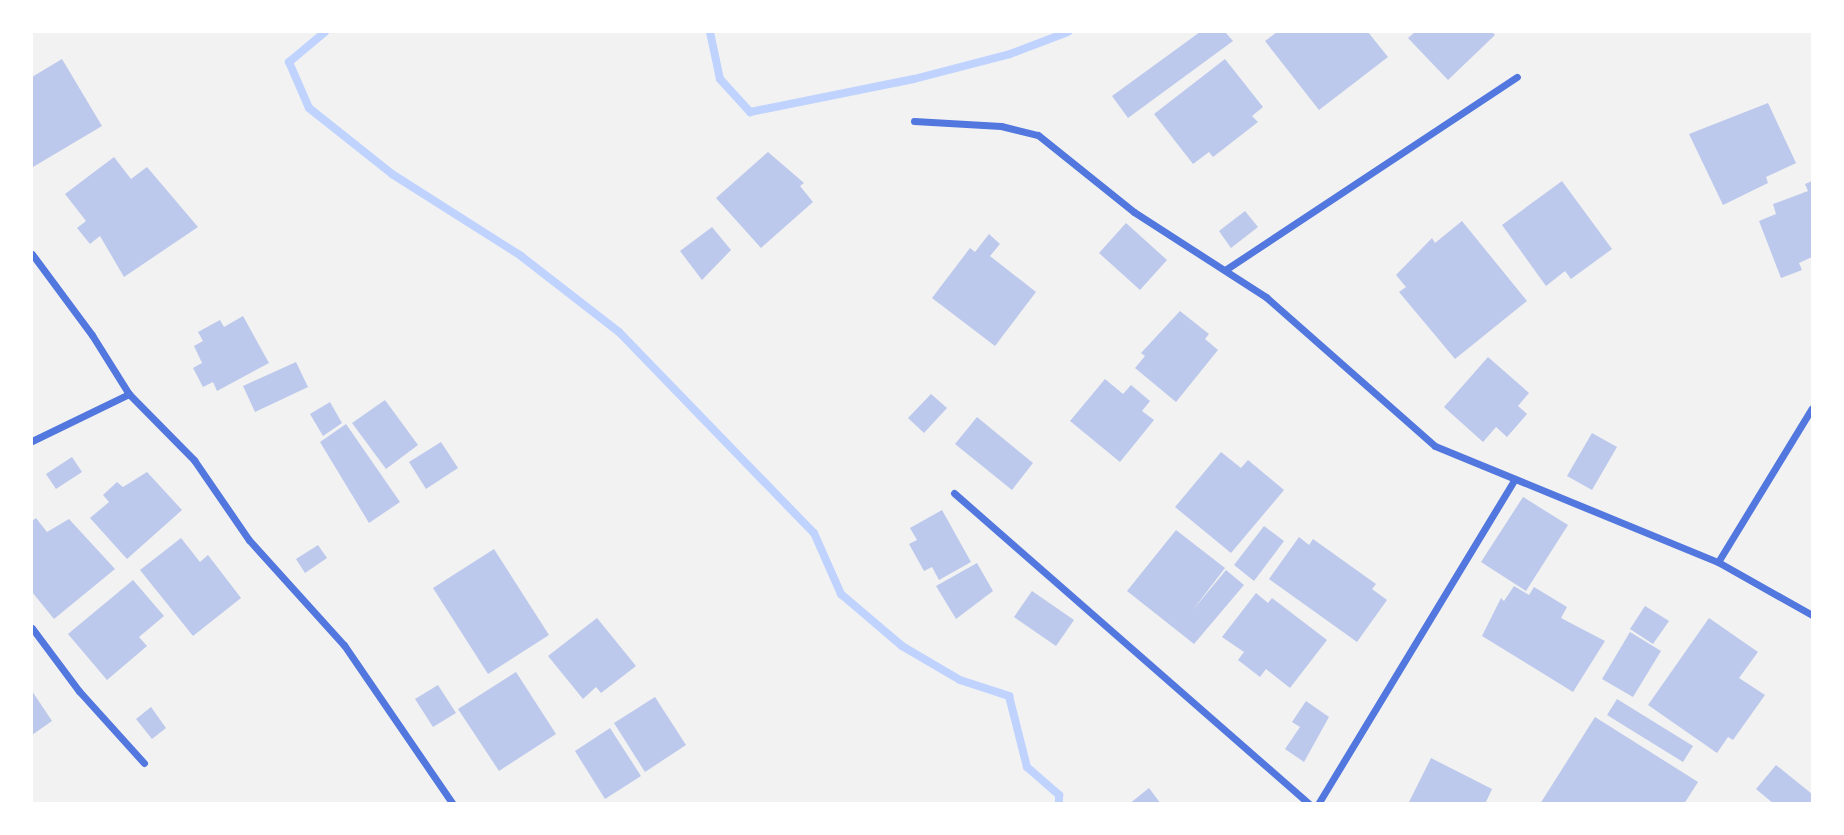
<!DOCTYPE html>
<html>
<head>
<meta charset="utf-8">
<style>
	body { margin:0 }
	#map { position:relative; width:1844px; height:835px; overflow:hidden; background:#f2f2f2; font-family:"Fira Sans",sans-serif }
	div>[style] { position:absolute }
	.stream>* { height:8px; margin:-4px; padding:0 4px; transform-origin:4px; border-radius:4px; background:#bfd3fe }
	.building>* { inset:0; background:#bdc9ec }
	.minor>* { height:7px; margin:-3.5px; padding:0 3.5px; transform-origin:3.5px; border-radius:3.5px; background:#5277de }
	span { translate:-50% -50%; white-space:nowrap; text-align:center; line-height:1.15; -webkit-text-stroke:7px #fff; paint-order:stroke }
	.frame { position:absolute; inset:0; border:33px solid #fff; pointer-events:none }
</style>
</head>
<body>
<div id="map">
	<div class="stream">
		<div style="left:325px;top:32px;width:47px;rotate:140.2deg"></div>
		<div style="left:289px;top:62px;width:50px;rotate:66.5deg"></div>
		<div style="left:309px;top:108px;width:106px;rotate:38.5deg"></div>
		<div style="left:392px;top:174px;width:153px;rotate:32.4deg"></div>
		<div style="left:521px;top:256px;width:124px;rotate:37.8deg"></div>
		<div style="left:619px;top:332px;width:280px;rotate:45.9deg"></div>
		<div style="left:814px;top:533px;width:67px;rotate:66.1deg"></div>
		<div style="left:841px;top:594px;width:80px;rotate:40.4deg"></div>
		<div style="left:902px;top:646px;width:67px;rotate:30.4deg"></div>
		<div style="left:960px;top:680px;width:52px;rotate:18.1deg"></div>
		<div style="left:1009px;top:696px;width:73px;rotate:75.8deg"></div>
		<div style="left:1027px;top:767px;width:43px;rotate:41.2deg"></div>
		<div style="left:1059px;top:795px;width:9px;rotate:90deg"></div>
		<div style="left:710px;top:32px;width:48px;rotate:78deg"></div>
		<div style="left:720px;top:79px;width:45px;rotate:47.7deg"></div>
		<div style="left:750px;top:112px;width:167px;rotate:-11.4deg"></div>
		<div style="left:914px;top:79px;width:99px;rotate:-14.6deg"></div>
		<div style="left:1010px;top:54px;width:62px;rotate:-20.8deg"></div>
	</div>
	<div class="building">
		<div style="clip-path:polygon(1200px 32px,1225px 32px,1233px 41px,1128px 118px,1112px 96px)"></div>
		<div style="clip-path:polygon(1277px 32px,1368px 32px,1388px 57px,1319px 110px,1265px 41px)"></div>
		<div style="clip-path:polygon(1415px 32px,1492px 32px,1495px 35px,1448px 80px,1408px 38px)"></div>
		<div style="clip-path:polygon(62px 59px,102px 126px,33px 167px,32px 77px)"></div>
		<div style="clip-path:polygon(1225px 59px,1263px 107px,1252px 116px,1258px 122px,1213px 157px,1209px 152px,1193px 164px,1154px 114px)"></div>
		<div style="clip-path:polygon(1768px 103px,1796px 163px,1766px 177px,1768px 183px,1723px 205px,1689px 134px)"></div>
		<div style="clip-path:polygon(768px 152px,804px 183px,800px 186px,813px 202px,761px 248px,716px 198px)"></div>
		<div style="clip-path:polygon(114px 157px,131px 179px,147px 167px,198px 227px,124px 277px,100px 236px,90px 244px,77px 228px,86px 221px,65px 194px)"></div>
		<div style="clip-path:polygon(1562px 181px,1612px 249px,1571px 279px,1565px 271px,1546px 286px,1502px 225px)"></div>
		<div style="clip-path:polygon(1812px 181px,1812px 257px,1799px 263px,1802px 270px,1781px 278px,1759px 221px,1776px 214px,1773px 204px,1808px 191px,1805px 184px)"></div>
		<div style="clip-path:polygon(1245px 211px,1258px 227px,1231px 248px,1219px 231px)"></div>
		<div style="clip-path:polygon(1462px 221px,1527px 301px,1455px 359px,1399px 292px,1406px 287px,1396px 275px,1432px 238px,1435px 243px)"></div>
		<div style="clip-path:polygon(1126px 223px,1167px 260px,1140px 290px,1099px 253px)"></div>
		<div style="clip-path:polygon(712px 227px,731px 250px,702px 280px,680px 251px)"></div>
		<div style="clip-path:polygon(989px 234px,1000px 244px,990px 256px,1036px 292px,995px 346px,932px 298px,970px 248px,975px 252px)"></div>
		<div style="clip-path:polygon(1180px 311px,1209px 334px,1205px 339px,1218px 350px,1176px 402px,1135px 368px,1145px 356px,1141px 353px)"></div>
		<div style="clip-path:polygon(243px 316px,269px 363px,217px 391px,213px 382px,203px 387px,193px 368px,202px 363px,194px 346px,203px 341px,198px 332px,220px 320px,224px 327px)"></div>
		<div style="clip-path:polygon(1488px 357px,1529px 393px,1518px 406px,1527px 414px,1507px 437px,1496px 427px,1483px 442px,1444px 407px)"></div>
		<div style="clip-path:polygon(296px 362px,308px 387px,255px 412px,243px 386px)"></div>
		<div style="clip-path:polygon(1105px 379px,1123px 394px,1131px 385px,1150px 401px,1142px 411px,1154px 420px,1120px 462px,1070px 421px)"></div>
		<div style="clip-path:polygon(931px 394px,947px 408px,924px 433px,908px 418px)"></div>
		<div style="clip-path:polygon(385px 400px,418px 445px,386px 469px,352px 423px)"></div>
		<div style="clip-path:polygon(330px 402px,342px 423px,323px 436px,310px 414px)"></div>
		<div style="clip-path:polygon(977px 417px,1033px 463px,1012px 490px,955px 444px)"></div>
		<div style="clip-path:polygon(346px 424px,400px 502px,369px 523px,320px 442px)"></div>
		<div style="clip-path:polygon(1592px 433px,1617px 447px,1592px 490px,1567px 476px)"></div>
		<div style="clip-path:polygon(441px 442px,458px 468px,426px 489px,409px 462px)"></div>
		<div style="clip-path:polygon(1221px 452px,1241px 468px,1248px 460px,1284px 490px,1231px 553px,1175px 507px)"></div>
		<div style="clip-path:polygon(72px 457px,82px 472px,56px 489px,46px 474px)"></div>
		<div style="clip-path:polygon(147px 472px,182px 510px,127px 559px,90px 518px,109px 502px,103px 495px,117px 482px,123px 487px)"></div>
		<div style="clip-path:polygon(1523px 497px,1568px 525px,1526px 591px,1481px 562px)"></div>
		<div style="clip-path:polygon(942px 510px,971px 562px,939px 580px,932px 567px,924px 571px,909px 544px,917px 540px,910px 528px)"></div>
		<div style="clip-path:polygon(36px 518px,47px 532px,69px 519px,115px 569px,54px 619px,32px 592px,32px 521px)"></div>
		<div style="clip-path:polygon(1264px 526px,1284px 541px,1254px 581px,1234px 565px)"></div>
		<div style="clip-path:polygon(1176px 530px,1225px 568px,1192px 611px,1226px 570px,1244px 585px,1194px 644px,1127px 591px)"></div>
		<div style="clip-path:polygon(1299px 537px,1309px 545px,1313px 539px,1376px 584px,1372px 589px,1387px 600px,1357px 642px,1269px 579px)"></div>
		<div style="clip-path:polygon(181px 538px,200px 562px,208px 555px,241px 598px,193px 636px,140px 570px)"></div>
		<div style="clip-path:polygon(318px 545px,327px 558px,305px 573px,296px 559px)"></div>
		<div style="clip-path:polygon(494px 549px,549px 635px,488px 674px,433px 588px)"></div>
		<div style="clip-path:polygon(977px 563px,993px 591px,956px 619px,936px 586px)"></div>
		<div style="clip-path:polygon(133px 580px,164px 616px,139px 637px,147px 646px,107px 680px,68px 634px)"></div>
		<div style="clip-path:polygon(1514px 586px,1529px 595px,1534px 587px,1567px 607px,1561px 618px,1605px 641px,1573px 692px,1482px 636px,1501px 598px,1504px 601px)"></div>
		<div style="clip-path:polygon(1032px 591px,1074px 620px,1056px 646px,1014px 617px)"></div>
		<div style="clip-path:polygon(1256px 593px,1268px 603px,1272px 598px,1327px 640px,1290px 688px,1266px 669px,1260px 677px,1238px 660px,1244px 652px,1222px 637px)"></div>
		<div style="clip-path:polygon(1645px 606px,1669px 621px,1653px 644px,1630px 629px)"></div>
		<div style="clip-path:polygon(597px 618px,636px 666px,601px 693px,596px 687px,583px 699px,548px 656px)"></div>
		<div style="clip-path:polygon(1709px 618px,1758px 652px,1739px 678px,1765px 695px,1733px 740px,1728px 737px,1717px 753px,1648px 705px)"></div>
		<div style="clip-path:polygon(1630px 632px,1661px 651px,1633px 697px,1602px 679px)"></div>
		<div style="clip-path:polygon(516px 672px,556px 734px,499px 771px,458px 709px)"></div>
		<div style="clip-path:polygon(438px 685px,456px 713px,433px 727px,415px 699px)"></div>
		<div style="clip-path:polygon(32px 691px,52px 721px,32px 735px)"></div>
		<div style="clip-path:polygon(655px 697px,686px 745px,645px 772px,614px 723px)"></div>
		<div style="clip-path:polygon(1617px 699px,1693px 746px,1683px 762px,1607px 715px)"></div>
		<div style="clip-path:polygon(1306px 701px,1329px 717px,1304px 762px,1285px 749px,1300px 727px,1292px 722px)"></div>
		<div style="clip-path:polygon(151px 707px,166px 728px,152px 739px,136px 719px)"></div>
		<div style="clip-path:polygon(1595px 717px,1698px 782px,1684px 804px,1540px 804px)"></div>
		<div style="clip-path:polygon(610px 728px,641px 776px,605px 799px,575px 751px)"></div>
		<div style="clip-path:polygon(1431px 758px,1492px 789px,1485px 804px,1408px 804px)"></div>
		<div style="clip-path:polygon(1776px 765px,1812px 794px,1812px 804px,1774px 804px,1756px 789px)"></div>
		<div style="clip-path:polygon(1149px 788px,1161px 804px,1129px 804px)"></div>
	</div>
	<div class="minor">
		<div style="left:914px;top:121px;width:87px;rotate:3.3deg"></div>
		<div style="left:1001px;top:126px;width:38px;rotate:14deg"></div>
		<div style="left:1038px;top:135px;width:123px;rotate:38.7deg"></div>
		<div style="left:1134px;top:212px;width:157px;rotate:32.8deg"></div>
		<div style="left:1266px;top:297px;width:225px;rotate:41.4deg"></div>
		<div style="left:1435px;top:446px;width:306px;rotate:22.3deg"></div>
		<div style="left:1718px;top:562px;width:108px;rotate:29.4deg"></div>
		<div style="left:32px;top:254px;width:101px;rotate:53.5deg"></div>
		<div style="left:92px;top:335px;width:70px;rotate:57.9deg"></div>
		<div style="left:129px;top:394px;width:93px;rotate:45.4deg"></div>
		<div style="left:194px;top:460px;width:97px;rotate:55.5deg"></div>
		<div style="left:249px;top:540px;width:142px;rotate:47.9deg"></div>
		<div style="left:344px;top:645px;width:193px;rotate:55.6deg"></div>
		<div style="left:1225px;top:270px;width:350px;rotate:-33.5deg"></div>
		<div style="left:32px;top:441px;width:108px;rotate:-25.9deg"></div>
		<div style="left:954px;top:493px;width:472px;rotate:41.2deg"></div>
		<div style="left:1718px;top:562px;width:180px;rotate:-58.6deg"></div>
		<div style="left:32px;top:628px;width:79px;rotate:53.3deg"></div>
		<div style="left:79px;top:691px;width:97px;rotate:47.9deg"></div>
		<div style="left:1318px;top:804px;width:380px;rotate:-58.8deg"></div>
	</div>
	<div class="frame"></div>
</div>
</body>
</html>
